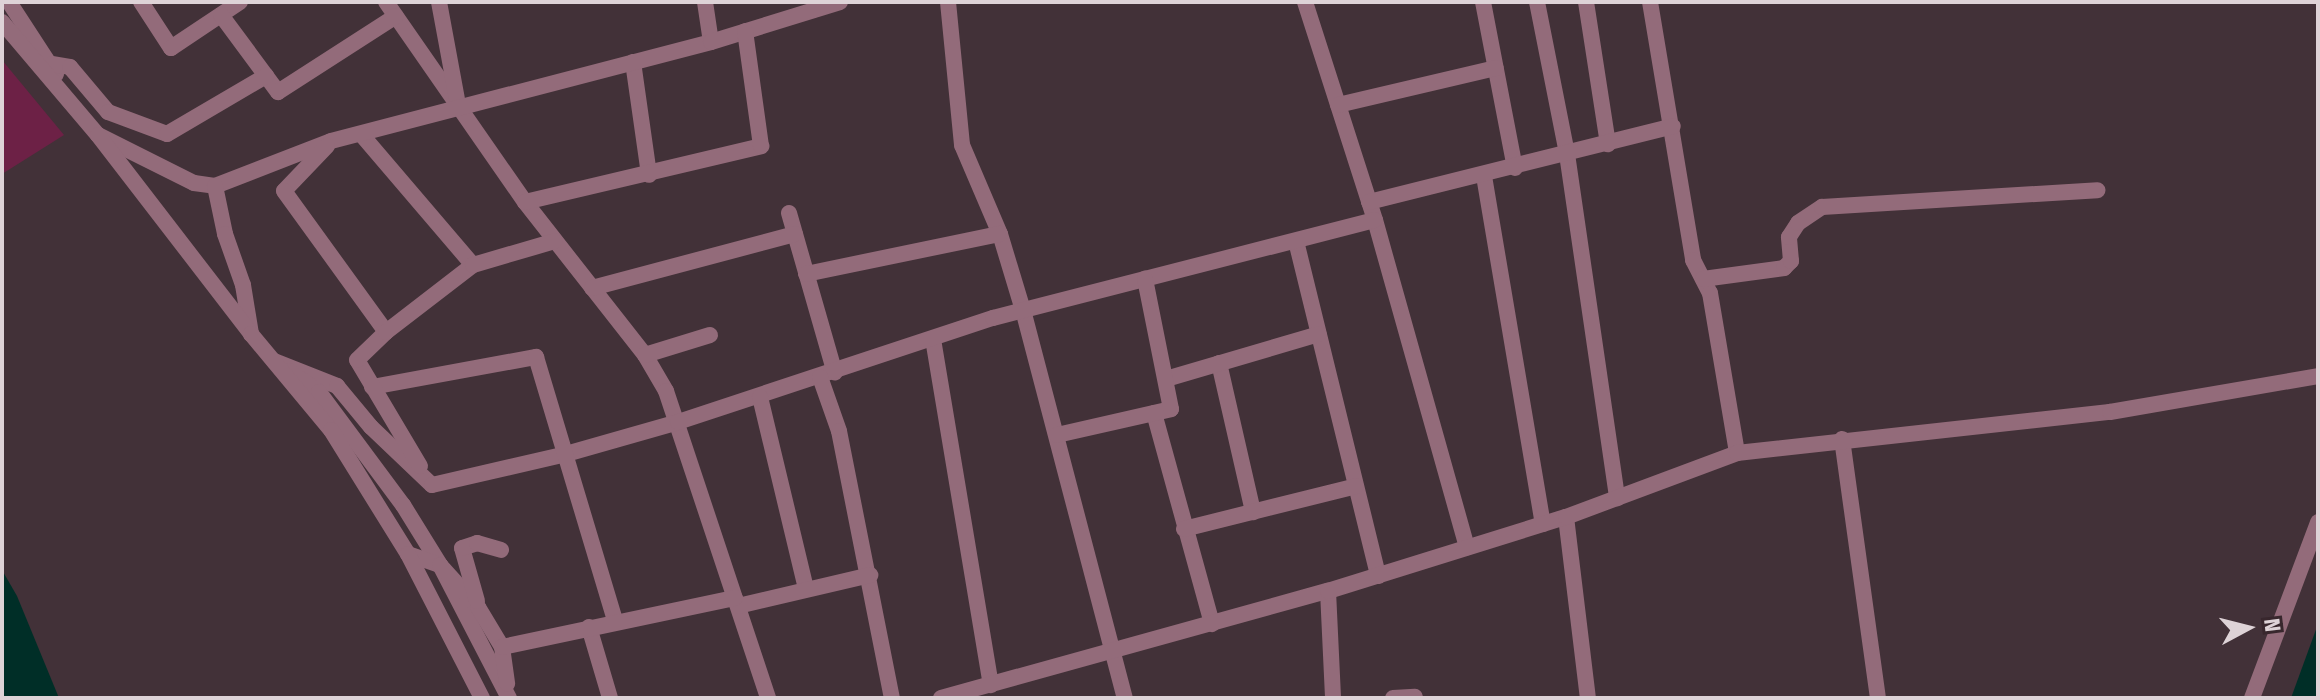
<!DOCTYPE html>
<html>
<head>
<meta charset="utf-8">
<style>
	body { margin:0 }
	#map { position:relative; width:2320px; height:700px; overflow:hidden; background:#423138; font-family:"Fira Sans Condensed",sans-serif }
	div>[style] { position:absolute }
	.green>* { inset:0; background:#6d2146 }
	.water>* { inset:0; background:#002e27 }
	.minor>* { height:16px; margin:-8px; padding:0 8px; transform-origin:8px; border-radius:8px; background:#936b7a }
	.tertiary>* { height:16px; margin:-8px; padding:0 8px; transform-origin:8px; border-radius:8px; background:#936b7a }
	span { translate:-50% -50%; white-space:nowrap; text-align:center; line-height:1.15; -webkit-text-stroke:7px #38272d; paint-order:stroke }
	.frame { position:absolute; inset:0; border:4px solid #ded3d7; pointer-events:none }
	.north { position:absolute; left:2208px; top:588px; width:80px; height:80px; -webkit-text-stroke:6px #38272d; paint-order:stroke; rotate:83deg; font-size:22px; font-weight:700; line-height:32px; text-align:center; color:#ded3d7 }
	.north::after { content:''; display:block; margin:auto; width:28px; height:36px; background:#ded3d7; clip-path:polygon(50% 0,100% 100%,50% 72%,0 100%) }
</style>
</head>
<body>
<div id="map">
	<div class="green">
		<div style="clip-path:polygon(2px 60px,64px 135px,2px 174px)"></div>
	</div>
	<div class="water">
		<div style="clip-path:polygon(2px 570px,17px 596px,59px 698px,2px 698px)"></div>
		<div style="clip-path:polygon(2318px 624px,2318px 698px,2291px 698px)"></div>
	</div>
	<div class="minor">
		<div style="left:9px;top:2px;width:86px;rotate:56.9deg"></div>
		<div style="left:141px;top:2px;width:55px;rotate:56.9deg"></div>
		<div style="left:171px;top:48px;width:83px;rotate:-33.7deg"></div>
		<div style="left:386px;top:2px;width:244px;rotate:55.2deg"></div>
		<div style="left:525px;top:202px;width:194px;rotate:51.9deg"></div>
		<div style="left:645px;top:355px;width:42px;rotate:59.7deg"></div>
		<div style="left:666px;top:391px;width:324px;rotate:71.6deg"></div>
		<div style="left:439px;top:2px;width:99px;rotate:79.5deg"></div>
		<div style="left:705px;top:2px;width:40px;rotate:81.5deg"></div>
		<div style="left:948px;top:2px;width:144px;rotate:84.4deg"></div>
		<div style="left:962px;top:145px;width:97px;rotate:66.9deg"></div>
		<div style="left:1000px;top:234px;width:79px;rotate:73.2deg"></div>
		<div style="left:1023px;top:310px;width:401px;rotate:75.3deg"></div>
		<div style="left:1305px;top:2px;width:229px;rotate:72.2deg"></div>
		<div style="left:1375px;top:220px;width:340px;rotate:74.3deg"></div>
		<div style="left:1483px;top:2px;width:169px;rotate:79.1deg"></div>
		<div style="left:1537px;top:2px;width:155px;rotate:78.8deg"></div>
		<div style="left:1567px;top:154px;width:348px;rotate:81.7deg"></div>
		<div style="left:1586px;top:2px;width:144px;rotate:81.2deg"></div>
		<div style="left:1650px;top:2px;width:262px;rotate:80.5deg"></div>
		<div style="left:1693px;top:260px;width:37px;rotate:63deg"></div>
		<div style="left:1710px;top:293px;width:162px;rotate:80.4deg"></div>
		<div style="left:221px;top:15px;width:96px;rotate:53.5deg"></div>
		<div style="left:278px;top:92px;width:140px;rotate:-32.8deg"></div>
		<div style="left:633px;top:62px;width:114px;rotate:81.9deg"></div>
		<div style="left:52px;top:64px;width:18px;rotate:9deg"></div>
		<div style="left:70px;top:67px;width:59px;rotate:49.8deg"></div>
		<div style="left:108px;top:112px;width:63px;rotate:20.4deg"></div>
		<div style="left:167px;top:134px;width:115px;rotate:-30.4deg"></div>
		<div style="left:1338px;top:105px;width:162px;rotate:-13.2deg"></div>
		<div style="left:361px;top:134px;width:172px;rotate:49.5deg"></div>
		<div style="left:98px;top:135px;width:107px;rotate:26.6deg"></div>
		<div style="left:194px;top:183px;width:21px;rotate:8deg"></div>
		<div style="left:215px;top:186px;width:124px;rotate:-21.2deg"></div>
		<div style="left:331px;top:141px;width:393px;rotate:-14.6deg"></div>
		<div style="left:711px;top:42px;width:135px;rotate:-17.2deg"></div>
		<div style="left:327px;top:146px;width:62px;rotate:133.7deg"></div>
		<div style="left:284px;top:191px;width:174px;rotate:54.1deg"></div>
		<div style="left:1484px;top:176px;width:353px;rotate:80.4deg"></div>
		<div style="left:215px;top:186px;width:49px;rotate:78.2deg"></div>
		<div style="left:225px;top:234px;width:54px;rotate:70.6deg"></div>
		<div style="left:243px;top:285px;width:50px;rotate:80.7deg"></div>
		<div style="left:525px;top:202px;width:243px;rotate:-13.3deg"></div>
		<div style="left:761px;top:146px;width:116px;rotate:-97.9deg"></div>
		<div style="left:1369px;top:202px;width:313px;rotate:-14deg"></div>
		<div style="left:789px;top:213px;width:166px;rotate:74deg"></div>
		<div style="left:1296px;top:241px;width:345px;rotate:76.2deg"></div>
		<div style="left:806px;top:274px;width:198px;rotate:-11.7deg"></div>
		<div style="left:1703px;top:279px;width:82px;rotate:-7.7deg"></div>
		<div style="left:1784px;top:268px;width:10px;rotate:-45deg"></div>
		<div style="left:1791px;top:261px;width:24px;rotate:-95deg"></div>
		<div style="left:1789px;top:237px;width:17px;rotate:-57deg"></div>
		<div style="left:1798px;top:223px;width:29px;rotate:-34deg"></div>
		<div style="left:1822px;top:207px;width:276px;rotate:-3.5deg"></div>
		<div style="left:592px;top:288px;width:210px;rotate:-14.9deg"></div>
		<div style="left:933px;top:339px;width:351px;rotate:80.5deg"></div>
		<div style="left:645px;top:355px;width:68px;rotate:-17.1deg"></div>
		<div style="left:274px;top:361px;width:68px;rotate:21.6deg"></div>
		<div style="left:337px;top:386px;width:53px;rotate:50.3deg"></div>
		<div style="left:371px;top:427px;width:84px;rotate:43.6deg"></div>
		<div style="left:432px;top:485px;width:138px;rotate:-13deg"></div>
		<div style="left:566px;top:454px;width:116px;rotate:-15.9deg"></div>
		<div style="left:678px;top:422px;width:332px;rotate:-18.3deg"></div>
		<div style="left:993px;top:318px;width:394px;rotate:-14.4deg"></div>
		<div style="left:1219px;top:363px;width:153px;rotate:77.1deg"></div>
		<div style="left:289px;top:371px;width:37px;rotate:35deg"></div>
		<div style="left:319px;top:392px;width:141px;rotate:53.4deg"></div>
		<div style="left:403px;top:505px;width:70px;rotate:58.3deg"></div>
		<div style="left:440px;top:565px;width:150px;rotate:62.6deg"></div>
		<div style="left:820px;top:377px;width:57px;rotate:70.6deg"></div>
		<div style="left:839px;top:431px;width:272px;rotate:78.8deg"></div>
		<div style="left:1166px;top:379px;width:159px;rotate:-16.4deg"></div>
		<div style="left:372px;top:387px;width:167px;rotate:-10.4deg"></div>
		<div style="left:536px;top:357px;width:276px;rotate:73.3deg"></div>
		<div style="left:760px;top:397px;width:196px;rotate:76.5deg"></div>
		<div style="left:1154px;top:413px;width:219px;rotate:74.6deg"></div>
		<div style="left:1057px;top:435px;width:117px;rotate:-12.8deg"></div>
		<div style="left:1171px;top:409px;width:133px;rotate:-101.3deg"></div>
		<div style="left:1842px;top:439px;width:261px;rotate:82.1deg"></div>
		<div style="left:420px;top:466px;width:123px;rotate:-120.7deg"></div>
		<div style="left:357px;top:360px;width:40px;rotate:-44deg"></div>
		<div style="left:386px;top:332px;width:110px;rotate:-37.6deg"></div>
		<div style="left:473px;top:265px;width:85px;rotate:-16.3deg"></div>
		<div style="left:1566px;top:517px;width:182px;rotate:83.1deg"></div>
		<div style="left:1184px;top:529px;width:177px;rotate:-14deg"></div>
		<div style="left:408px;top:554px;width:34px;rotate:19deg"></div>
		<div style="left:440px;top:565px;width:57px;rotate:47.9deg"></div>
		<div style="left:478px;top:607px;width:47px;rotate:59deg"></div>
		<div style="left:502px;top:647px;width:37px;rotate:82deg"></div>
		<div style="left:1328px;top:591px;width:107px;rotate:87.3deg"></div>
		<div style="left:477px;top:601px;width:55px;rotate:-105.8deg"></div>
		<div style="left:462px;top:548px;width:16px;rotate:-18deg"></div>
		<div style="left:477px;top:543px;width:25px;rotate:16deg"></div>
		<div style="left:738px;top:606px;width:136px;rotate:-13.2deg"></div>
		<div style="left:589px;top:627px;width:74px;rotate:73.5deg"></div>
		<div style="left:502px;top:647px;width:238px;rotate:-11.9deg"></div>
		<div style="left:941px;top:698px;width:402px;rotate:-15.5deg"></div>
		<div style="left:1328px;top:591px;width:249px;rotate:-17.3deg"></div>
		<div style="left:1566px;top:517px;width:183px;rotate:-20.5deg"></div>
		<div style="left:1737px;top:453px;width:375px;rotate:-6.3deg"></div>
		<div style="left:2110px;top:412px;width:211px;rotate:-9.8deg"></div>
		<div style="left:1393px;top:698px;width:22px;rotate:-3deg"></div>
		<div style="left:2252px;top:698px;width:188px;rotate:-69.4deg"></div>
	</div>
	<div class="tertiary">
		<div style="left:2px;top:22px;width:148px;rotate:49.7deg"></div>
		<div style="left:98px;top:135px;width:251px;rotate:52.4deg"></div>
		<div style="left:251px;top:334px;width:125px;rotate:50.2deg"></div>
		<div style="left:331px;top:430px;width:146px;rotate:58.2deg"></div>
		<div style="left:408px;top:554px;width:162px;rotate:62.8deg"></div>
	</div>
	<div class="frame"></div>
	<div class="north">N</div>
</div>
</body>
</html>
